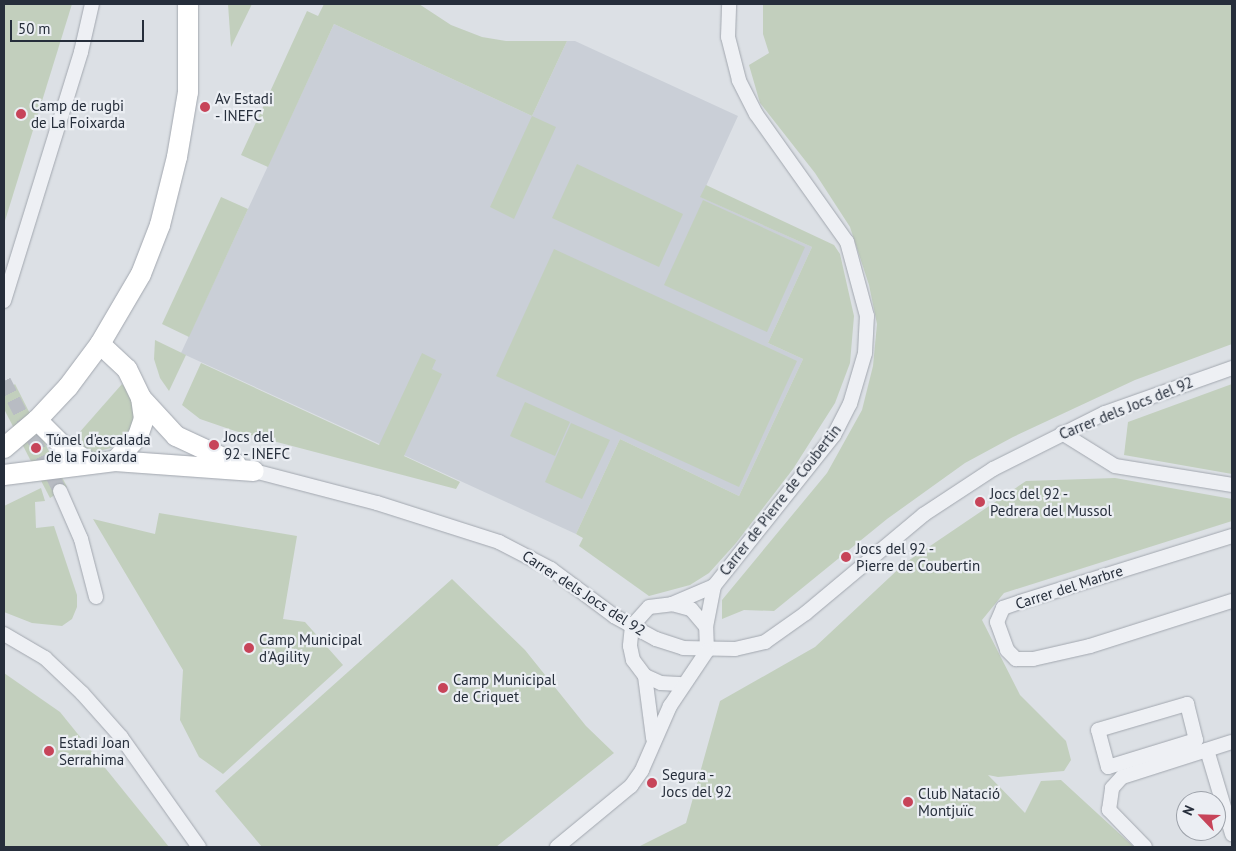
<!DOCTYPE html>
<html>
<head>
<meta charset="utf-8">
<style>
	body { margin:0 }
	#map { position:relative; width:1236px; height:851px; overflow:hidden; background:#dce0e5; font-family:"PT Sans",sans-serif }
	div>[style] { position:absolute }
	.built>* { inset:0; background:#cacfd7 }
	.green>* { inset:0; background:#c2cfbd }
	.street-tunnel>* { height:14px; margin-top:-7px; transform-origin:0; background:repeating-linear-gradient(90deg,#b8bcc3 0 14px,transparent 0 21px) }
	.roads { filter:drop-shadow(0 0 1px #a2a7af) drop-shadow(0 0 1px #a2a7af) }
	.street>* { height:14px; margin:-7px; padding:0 7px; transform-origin:7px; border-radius:7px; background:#eef0f4 }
	.secondary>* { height:20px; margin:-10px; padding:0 10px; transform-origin:10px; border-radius:10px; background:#fff }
	.dots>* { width:14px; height:14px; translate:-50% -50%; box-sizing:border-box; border:2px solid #ebeef3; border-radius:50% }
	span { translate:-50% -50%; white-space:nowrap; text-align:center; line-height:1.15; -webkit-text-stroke:4.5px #ebeef3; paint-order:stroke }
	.poi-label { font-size:15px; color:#262e3b }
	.left { translate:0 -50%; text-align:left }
	.street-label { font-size:15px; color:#262e3b }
	.frame { position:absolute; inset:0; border:5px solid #262e3b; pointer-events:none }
	.north { position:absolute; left:1176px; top:791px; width:50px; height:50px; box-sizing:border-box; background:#ebeef3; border:1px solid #9ca1a9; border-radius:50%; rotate:294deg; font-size:14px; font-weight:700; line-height:20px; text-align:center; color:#262e3b }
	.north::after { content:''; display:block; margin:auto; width:18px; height:22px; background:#c74459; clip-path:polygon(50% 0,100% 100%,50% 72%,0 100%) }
	.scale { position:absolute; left:10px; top:20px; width:134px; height:22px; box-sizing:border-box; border:2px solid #262e3b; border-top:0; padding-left:6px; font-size:15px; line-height:18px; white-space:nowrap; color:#262e3b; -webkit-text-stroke:4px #ebeef3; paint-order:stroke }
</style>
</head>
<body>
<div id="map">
	<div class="built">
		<div style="clip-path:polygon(334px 24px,532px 116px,567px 41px,575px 41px,738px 116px,701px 197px,812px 247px,768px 343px,803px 359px,739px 496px,620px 439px,576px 534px,181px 353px)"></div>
	</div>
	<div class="green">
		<div style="clip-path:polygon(4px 4px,72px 4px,4px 224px)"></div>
		<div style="clip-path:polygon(228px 4px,252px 4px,231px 47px)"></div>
		<div style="clip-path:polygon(324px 4px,419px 4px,451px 25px,482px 37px,506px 41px,567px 41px,532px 116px,556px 127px,514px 219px,490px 207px,532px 116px,334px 24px,268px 167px,241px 155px,307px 11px,318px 16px)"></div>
		<div style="clip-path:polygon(763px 4px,1232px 4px,1232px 344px,1135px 380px,1013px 437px,965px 463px,887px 519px,774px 611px,744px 610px,722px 619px,722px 600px,827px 473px,862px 410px,873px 366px,877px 324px,869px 285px,850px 227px,815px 173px,760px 103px,749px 65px,769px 53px,763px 34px)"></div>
		<div style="clip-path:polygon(577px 164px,683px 214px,659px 267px,552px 218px)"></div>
		<div style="clip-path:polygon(706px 185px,834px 245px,840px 254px,854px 316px,850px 363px,835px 403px,793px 469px,736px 543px,709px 573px,690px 585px,649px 596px,579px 546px,583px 538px,576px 534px,620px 439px,739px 496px,803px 359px,768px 343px,812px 247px,700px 197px)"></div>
		<div style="clip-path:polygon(221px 197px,248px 209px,189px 337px,162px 324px)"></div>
		<div style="clip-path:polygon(703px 200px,805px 247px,767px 332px,664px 285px)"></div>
		<div style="clip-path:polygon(554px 249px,797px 361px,739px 487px,496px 376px)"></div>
		<div style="clip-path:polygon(155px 340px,186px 355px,169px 391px,160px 378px,154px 359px)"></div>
		<div style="clip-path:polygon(422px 353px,436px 360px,432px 369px,442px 374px,404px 456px,460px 482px,456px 489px,235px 431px,200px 419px,182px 405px,201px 363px,379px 445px)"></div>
		<div style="clip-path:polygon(15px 384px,67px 487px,50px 498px,4px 409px,4px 394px)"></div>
		<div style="clip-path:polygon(122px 384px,132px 396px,135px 408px,134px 423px,124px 438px,111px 448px,95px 452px,81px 450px,71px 442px)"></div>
		<div style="clip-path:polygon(1232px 384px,1232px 474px,1124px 455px,1128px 422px)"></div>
		<div style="clip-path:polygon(525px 402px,570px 422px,555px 456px,510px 436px)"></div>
		<div style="clip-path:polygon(571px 423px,610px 440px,582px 499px,545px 482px)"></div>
		<div style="clip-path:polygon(1115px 478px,1232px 499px,1232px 521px,1004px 593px,982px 620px,1020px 695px,1066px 741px,1071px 760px,1064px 771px,998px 777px,988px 775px,1025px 813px,1041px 781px,1061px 780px,1134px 847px,638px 847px,686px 823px,720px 701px,815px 647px,905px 563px,1026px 481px)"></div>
		<div style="clip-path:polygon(41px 488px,45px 501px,35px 502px,36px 528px,54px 526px,77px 595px,77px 607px,72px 619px,62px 626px,32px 623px,4px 612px,4px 506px)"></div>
		<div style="clip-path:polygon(159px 513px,297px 536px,283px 619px,305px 622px,343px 665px,223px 774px,199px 757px,180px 720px,183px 670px,93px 519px,155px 534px)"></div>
		<div style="clip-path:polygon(452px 579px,525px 650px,586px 726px,614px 753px,496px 847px,262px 847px,215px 791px)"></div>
		<div style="clip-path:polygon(4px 673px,60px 712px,169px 847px,4px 847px)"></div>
	</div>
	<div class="street-tunnel">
		<div style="left:4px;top:381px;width:123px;rotate:63deg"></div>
	</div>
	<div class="roads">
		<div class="street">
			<div style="left:4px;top:301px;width:261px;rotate:-72.8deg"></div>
			<div style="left:81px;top:52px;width:49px;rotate:-77.1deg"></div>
			<div style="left:1062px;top:433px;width:62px;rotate:31.9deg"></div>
			<div style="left:1115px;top:466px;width:119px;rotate:9.2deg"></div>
			<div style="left:254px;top:471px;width:127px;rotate:14.6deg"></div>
			<div style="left:377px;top:503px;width:128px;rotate:17.7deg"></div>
			<div style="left:499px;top:542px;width:59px;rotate:27.4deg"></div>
			<div style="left:551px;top:569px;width:79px;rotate:36.7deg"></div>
			<div style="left:614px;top:616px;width:48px;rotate:28.7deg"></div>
			<div style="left:656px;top:639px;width:28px;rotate:18deg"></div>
			<div style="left:683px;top:648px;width:52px;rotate:1.1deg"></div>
			<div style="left:735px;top:649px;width:31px;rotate:-13deg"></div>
			<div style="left:765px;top:642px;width:50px;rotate:-35.3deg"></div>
			<div style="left:806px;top:613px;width:153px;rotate:-39.9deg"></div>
			<div style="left:923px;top:515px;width:84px;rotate:-33.3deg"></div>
			<div style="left:993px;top:469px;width:125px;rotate:-26.6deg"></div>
			<div style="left:1105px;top:413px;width:135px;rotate:-19.5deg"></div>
			<div style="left:60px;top:491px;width:52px;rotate:66.4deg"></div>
			<div style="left:81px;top:539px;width:60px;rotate:75.5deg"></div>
			<div style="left:1232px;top:536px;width:222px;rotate:162.7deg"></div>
			<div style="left:1020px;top:602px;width:18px;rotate:161deg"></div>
			<div style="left:1003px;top:608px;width:15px;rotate:113deg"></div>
			<div style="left:997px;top:622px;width:30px;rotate:70deg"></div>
			<div style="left:1007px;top:650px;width:13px;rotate:45deg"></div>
			<div style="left:1016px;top:659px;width:17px"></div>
			<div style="left:1033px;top:659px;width:58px;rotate:-12.8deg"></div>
			<div style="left:1090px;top:646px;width:149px;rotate:-17.6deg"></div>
			<div style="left:672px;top:604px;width:20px;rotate:15deg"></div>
			<div style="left:691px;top:609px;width:23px;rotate:50deg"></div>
			<div style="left:632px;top:626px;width:20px;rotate:96deg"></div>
			<div style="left:630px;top:646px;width:14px;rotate:78deg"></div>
			<div style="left:633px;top:660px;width:20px;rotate:53deg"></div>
			<div style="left:645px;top:676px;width:63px;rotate:82.6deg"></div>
			<div style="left:632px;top:626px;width:25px;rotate:-48deg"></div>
			<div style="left:649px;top:607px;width:23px;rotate:-7deg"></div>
			<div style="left:672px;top:604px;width:46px;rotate:-23.2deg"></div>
			<div style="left:4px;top:634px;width:48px;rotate:30.3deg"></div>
			<div style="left:45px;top:658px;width:51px;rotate:43.4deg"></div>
			<div style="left:82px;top:693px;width:59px;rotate:48.4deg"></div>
			<div style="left:121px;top:737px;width:135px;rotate:54.7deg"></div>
			<div style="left:707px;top:651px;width:24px;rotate:-92deg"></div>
			<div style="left:706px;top:627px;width:42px;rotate:-79deg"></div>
			<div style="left:714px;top:586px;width:193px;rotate:-51.5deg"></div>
			<div style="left:834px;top:435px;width:35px;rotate:-63deg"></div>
			<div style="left:850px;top:404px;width:53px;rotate:-73.6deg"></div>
			<div style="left:865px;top:353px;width:37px;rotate:-87deg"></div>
			<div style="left:867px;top:316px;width:77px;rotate:-105.1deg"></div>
			<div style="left:847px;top:242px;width:157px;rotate:-125.4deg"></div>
			<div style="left:756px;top:114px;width:38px;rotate:-117deg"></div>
			<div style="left:739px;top:80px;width:44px;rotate:-104.3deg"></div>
			<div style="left:728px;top:37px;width:33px;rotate:-88deg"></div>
			<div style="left:645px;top:676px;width:17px;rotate:24deg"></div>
			<div style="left:661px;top:683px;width:22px;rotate:3deg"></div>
			<div style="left:1187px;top:704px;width:37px;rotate:76deg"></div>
			<div style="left:1196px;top:740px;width:92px;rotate:162.9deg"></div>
			<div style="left:1108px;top:767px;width:38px;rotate:-105deg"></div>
			<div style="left:1098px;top:730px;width:93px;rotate:-16.3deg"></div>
			<div style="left:1207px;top:750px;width:88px;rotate:73.4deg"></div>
			<div style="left:557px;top:847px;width:96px;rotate:-39.5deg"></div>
			<div style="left:631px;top:786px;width:19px;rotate:-55deg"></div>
			<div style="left:642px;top:770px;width:70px;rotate:-66.4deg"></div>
			<div style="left:670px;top:706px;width:66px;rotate:-56.1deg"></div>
			<div style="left:1145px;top:847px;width:52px;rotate:-134.2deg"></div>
			<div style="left:1109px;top:810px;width:22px;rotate:-82deg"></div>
			<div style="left:1112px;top:788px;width:15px;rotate:-48deg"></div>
			<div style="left:1122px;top:777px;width:115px;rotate:-17.7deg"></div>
		</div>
		<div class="secondary">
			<div style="left:100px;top:344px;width:37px;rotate:43deg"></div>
			<div style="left:127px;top:369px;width:32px;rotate:64deg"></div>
			<div style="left:141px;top:398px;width:52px;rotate:47.4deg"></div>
			<div style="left:176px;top:436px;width:66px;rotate:25deg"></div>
			<div style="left:37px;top:420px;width:34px;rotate:45deg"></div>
			<div style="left:61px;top:444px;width:35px;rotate:33deg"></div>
			<div style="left:4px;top:448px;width:43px;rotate:-40.3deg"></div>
			<div style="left:37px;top:420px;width:45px;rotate:-46.8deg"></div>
			<div style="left:68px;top:387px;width:54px;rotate:-53.3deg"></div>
			<div style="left:100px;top:344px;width:81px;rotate:-59.6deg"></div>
			<div style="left:141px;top:274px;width:53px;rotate:-68.8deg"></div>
			<div style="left:160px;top:225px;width:70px;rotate:-76deg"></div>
			<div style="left:177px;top:157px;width:66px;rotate:-80.4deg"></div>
			<div style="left:188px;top:92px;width:88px;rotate:-90deg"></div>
			<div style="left:115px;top:461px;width:34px;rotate:-47deg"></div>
			<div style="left:138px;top:436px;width:18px;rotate:-71deg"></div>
			<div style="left:144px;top:419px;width:21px;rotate:-98deg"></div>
			<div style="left:4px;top:475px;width:112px;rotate:-7.2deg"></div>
			<div style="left:115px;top:461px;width:139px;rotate:4.1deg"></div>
		</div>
	</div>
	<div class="dots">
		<div style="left:205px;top:107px;background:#c74459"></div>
		<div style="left:21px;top:114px;background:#c74459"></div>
		<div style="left:214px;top:445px;background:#c74459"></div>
		<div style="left:36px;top:448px;background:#c74459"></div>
		<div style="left:980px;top:502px;background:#c74459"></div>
		<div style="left:846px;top:557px;background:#c74459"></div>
		<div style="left:249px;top:648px;background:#c74459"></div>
		<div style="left:443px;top:688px;background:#c74459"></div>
		<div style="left:49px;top:751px;background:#c74459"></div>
		<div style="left:652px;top:783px;background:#c74459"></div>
		<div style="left:908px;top:802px;background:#c74459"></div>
	</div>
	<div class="poi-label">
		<span class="left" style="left:215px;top:107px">Av Estadi<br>- INEFC</span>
		<span class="left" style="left:31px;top:114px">Camp de rugbi<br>de La Foixarda</span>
		<span class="left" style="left:224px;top:445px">Jocs del<br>92 - INEFC</span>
		<span class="left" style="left:46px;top:448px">Túnel d'escalada<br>de la Foixarda</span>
		<span class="left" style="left:990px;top:502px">Jocs del 92 -<br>Pedrera del Mussol</span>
		<span class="left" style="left:856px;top:557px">Jocs del 92 -<br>Pierre de Coubertin</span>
		<span class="left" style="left:259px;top:648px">Camp Municipal<br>d'Agility</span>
		<span class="left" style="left:453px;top:688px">Camp Municipal<br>de Criquet</span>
		<span class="left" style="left:59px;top:751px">Estadi Joan<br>Serrahima</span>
		<span class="left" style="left:662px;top:783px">Segura -<br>Jocs del 92</span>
		<span class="left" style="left:918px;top:802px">Club Natació<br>Montjuïc</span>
	</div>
	<div class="street-label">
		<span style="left:1126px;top:408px;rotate:-22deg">Carrer dels Jocs del 92</span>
		<span style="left:780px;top:500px;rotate:-52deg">Carrer de Pierre de Coubertin</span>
		<span style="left:1069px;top:587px;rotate:-18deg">Carrer del Marbre</span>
		<span style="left:584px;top:593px;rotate:33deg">Carrer dels Jocs del 92</span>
	</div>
	<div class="frame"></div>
	<div class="north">N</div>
	<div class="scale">50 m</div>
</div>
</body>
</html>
